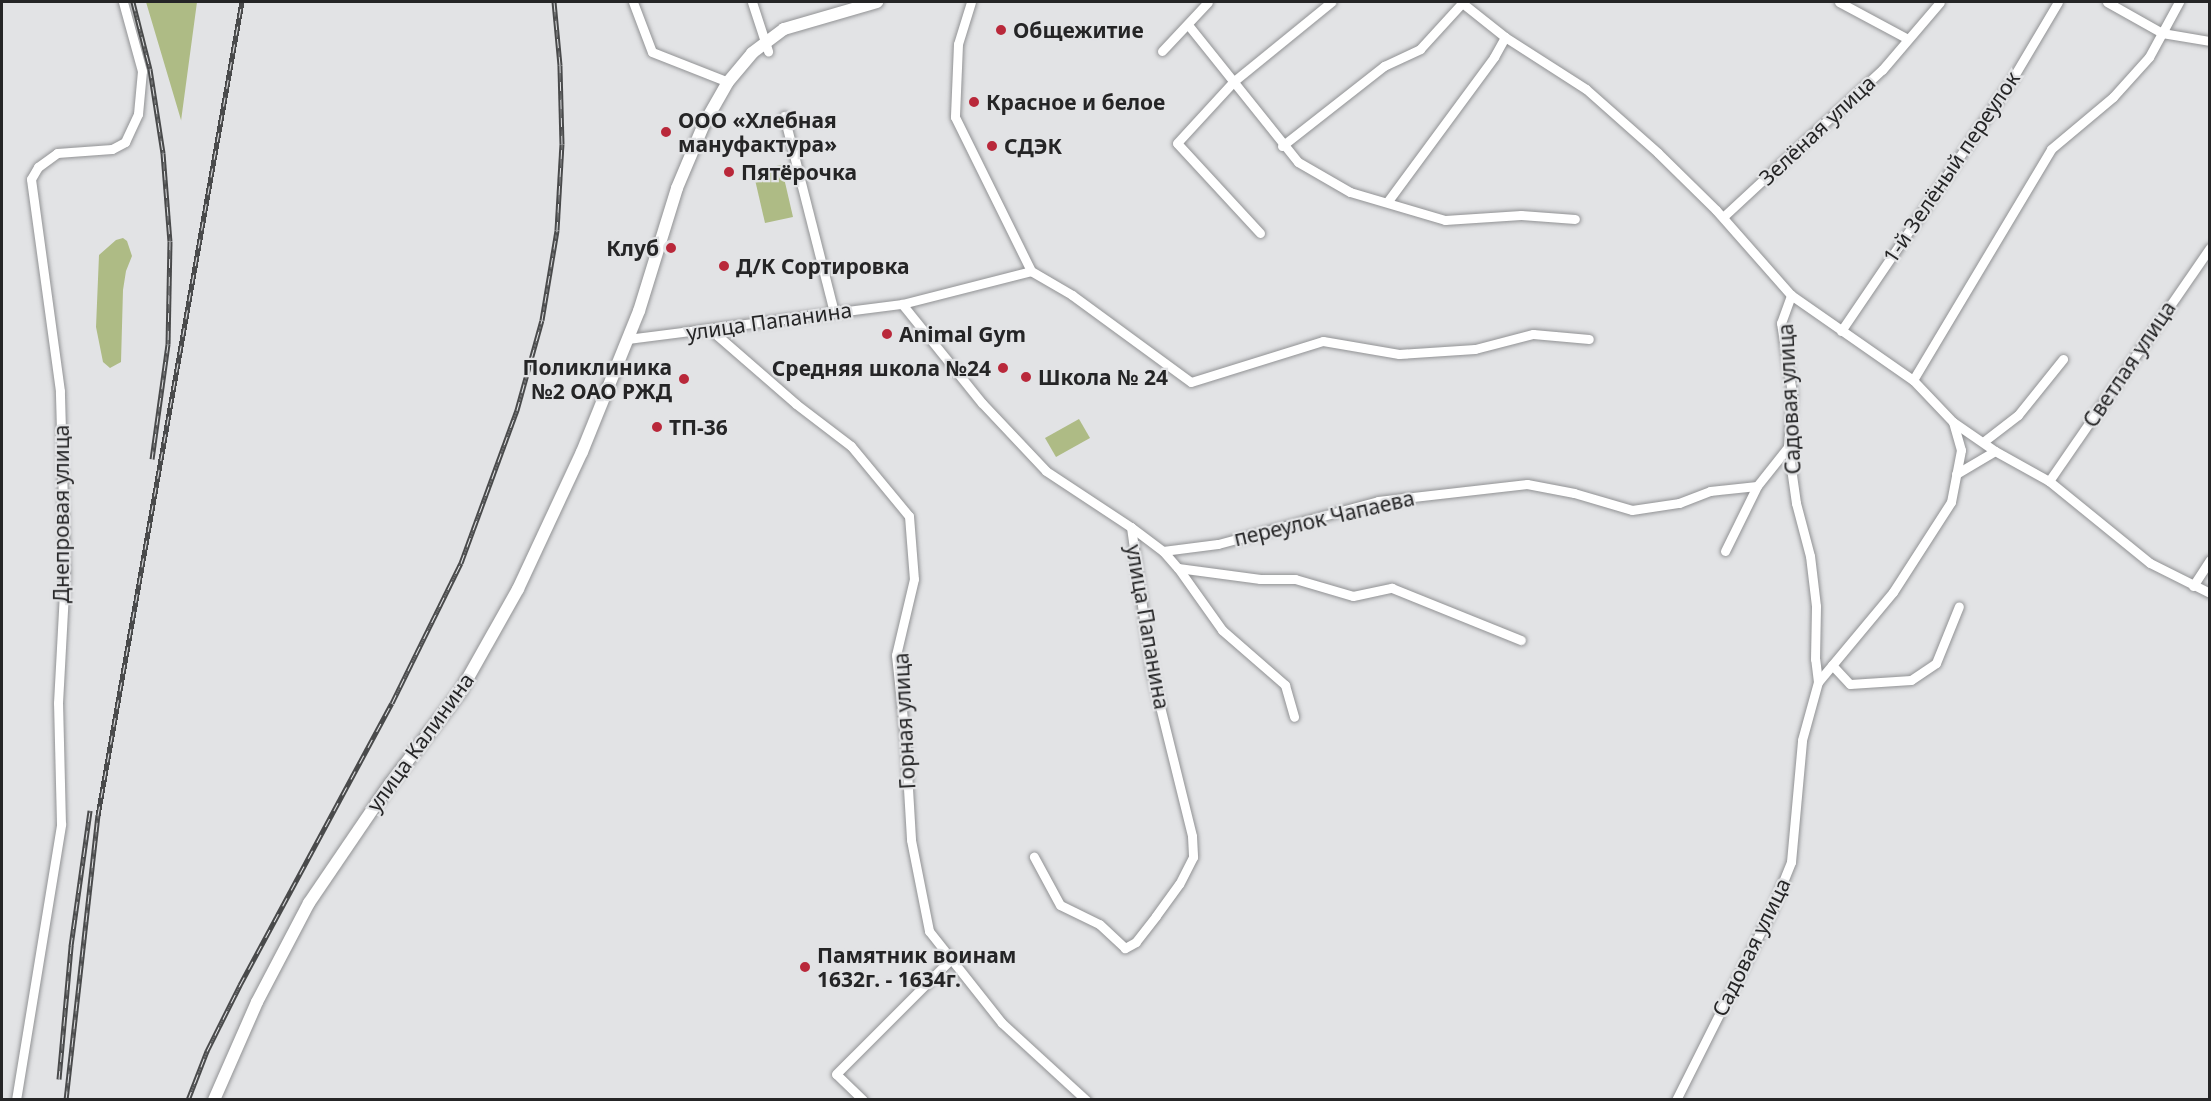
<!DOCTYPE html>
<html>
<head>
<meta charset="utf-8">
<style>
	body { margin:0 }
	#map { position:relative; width:2211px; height:1101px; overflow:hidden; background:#e2e3e5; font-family:"Noto Sans",sans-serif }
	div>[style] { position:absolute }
	.green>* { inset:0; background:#aebb85 }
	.roads { filter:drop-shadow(0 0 2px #919294) drop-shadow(0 0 2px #919294) }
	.minor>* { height:9px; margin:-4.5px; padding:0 4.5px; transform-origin:4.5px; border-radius:4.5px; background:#fff }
	.tertiary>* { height:12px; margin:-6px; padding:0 6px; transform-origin:6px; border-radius:6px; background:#fff }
	.rail>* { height:5px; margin-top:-2.5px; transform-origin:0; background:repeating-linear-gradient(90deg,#e2e3e5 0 9px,#494a4b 0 18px); box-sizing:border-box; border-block:2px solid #494a4b }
	.dots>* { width:16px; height:16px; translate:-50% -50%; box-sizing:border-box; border:3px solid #e2e3e5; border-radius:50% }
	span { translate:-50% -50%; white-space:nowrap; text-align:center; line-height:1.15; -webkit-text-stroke:4.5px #e2e3e5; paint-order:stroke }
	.poi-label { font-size:21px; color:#252526; font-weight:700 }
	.left { translate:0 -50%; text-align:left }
	.right { translate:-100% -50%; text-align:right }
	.street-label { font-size:21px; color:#252526 }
	.frame { position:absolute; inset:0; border:3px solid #252526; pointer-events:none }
</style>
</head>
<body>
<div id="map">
	<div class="green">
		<div style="clip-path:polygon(146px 2px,197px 2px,181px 121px,181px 120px)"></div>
		<div style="clip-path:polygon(781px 165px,793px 217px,765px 223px,753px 171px)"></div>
		<div style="clip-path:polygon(123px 238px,127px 241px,132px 256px,126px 271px,123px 290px,121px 362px,110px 368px,103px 362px,96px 327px,99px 255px,116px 240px)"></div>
		<div style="clip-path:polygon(1079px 419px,1090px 438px,1056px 457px,1045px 438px)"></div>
	</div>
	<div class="roads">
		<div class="minor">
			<div style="left:633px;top:2px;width:53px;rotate:69.2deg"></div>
			<div style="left:652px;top:52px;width:82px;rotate:21.5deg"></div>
			<div style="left:752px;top:2px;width:52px;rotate:71.9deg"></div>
			<div style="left:971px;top:2px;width:44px;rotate:107.2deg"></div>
			<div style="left:958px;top:44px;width:73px;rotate:92.4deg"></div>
			<div style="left:955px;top:117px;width:172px;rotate:63.7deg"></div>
			<div style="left:1031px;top:271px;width:48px;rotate:30.3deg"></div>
			<div style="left:1072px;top:295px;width:147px;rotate:36.2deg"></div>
			<div style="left:1191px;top:382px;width:138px;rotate:-17.3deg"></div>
			<div style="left:1323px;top:341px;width:77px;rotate:9.7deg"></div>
			<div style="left:1399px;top:354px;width:76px;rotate:-3.8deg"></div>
			<div style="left:1475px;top:349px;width:60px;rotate:-14.5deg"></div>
			<div style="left:1533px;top:334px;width:56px;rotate:5.1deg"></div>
			<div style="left:1461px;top:2px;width:56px;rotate:38.5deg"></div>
			<div style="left:1505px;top:37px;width:96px;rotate:32.7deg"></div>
			<div style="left:1586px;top:89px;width:96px;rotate:41.6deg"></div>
			<div style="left:1658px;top:153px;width:81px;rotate:44.5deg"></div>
			<div style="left:1716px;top:210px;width:113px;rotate:48.6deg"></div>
			<div style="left:1791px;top:295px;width:149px;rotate:34.9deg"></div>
			<div style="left:1913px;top:380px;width:58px;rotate:46.4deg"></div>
			<div style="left:1953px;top:422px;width:51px;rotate:34.6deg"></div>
			<div style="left:1995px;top:451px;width:62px;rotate:29.1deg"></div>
			<div style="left:2049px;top:481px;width:130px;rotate:39.1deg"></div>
			<div style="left:2150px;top:563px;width:67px;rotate:26.6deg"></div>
			<div style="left:1839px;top:2px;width:78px;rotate:28.2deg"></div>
			<div style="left:2107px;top:2px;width:63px;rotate:29.4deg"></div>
			<div style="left:2162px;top:33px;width:49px;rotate:9.5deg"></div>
			<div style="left:1189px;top:26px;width:174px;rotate:51.3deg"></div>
			<div style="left:1298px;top:162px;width:60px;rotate:30deg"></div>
			<div style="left:1350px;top:192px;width:99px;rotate:16.4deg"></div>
			<div style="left:1445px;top:220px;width:76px;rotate:-3.8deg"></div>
			<div style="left:1521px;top:215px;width:54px;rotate:4.2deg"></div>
			<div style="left:1162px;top:51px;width:67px;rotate:-46.8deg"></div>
			<div style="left:784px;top:116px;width:202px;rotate:75.7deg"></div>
			<div style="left:1282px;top:146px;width:130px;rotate:-38.1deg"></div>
			<div style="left:1384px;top:66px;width:40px;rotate:-25deg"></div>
			<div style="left:1420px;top:49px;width:62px;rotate:-47.6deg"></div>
			<div style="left:1388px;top:201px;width:179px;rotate:-53.6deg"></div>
			<div style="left:1494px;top:57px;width:23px;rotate:-61deg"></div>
			<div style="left:1723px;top:217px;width:217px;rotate:-42.8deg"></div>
			<div style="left:1882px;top:70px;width:89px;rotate:-49.5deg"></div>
			<div style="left:1260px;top:233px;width:122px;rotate:-132.7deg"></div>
			<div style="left:1177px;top:143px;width:83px;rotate:-47.4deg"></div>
			<div style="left:1233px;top:82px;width:127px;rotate:-39.2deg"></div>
			<div style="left:902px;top:304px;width:133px;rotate:-14.3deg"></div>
			<div style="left:711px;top:330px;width:113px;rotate:41deg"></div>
			<div style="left:796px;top:404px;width:69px;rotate:37.4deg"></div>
			<div style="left:851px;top:446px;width:91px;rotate:50.4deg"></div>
			<div style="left:909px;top:516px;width:63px;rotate:85.5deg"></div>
			<div style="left:914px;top:579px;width:78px;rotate:103.3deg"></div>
			<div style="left:896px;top:655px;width:83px;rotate:83.8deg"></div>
			<div style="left:905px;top:738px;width:102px;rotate:86.6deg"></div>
			<div style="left:911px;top:840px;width:93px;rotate:78.8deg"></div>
			<div style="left:929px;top:931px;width:117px;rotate:51.6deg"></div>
			<div style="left:1002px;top:1023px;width:114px;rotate:42.5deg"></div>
			<div style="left:1841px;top:331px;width:308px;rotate:-55.8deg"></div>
			<div style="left:2014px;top:76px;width:86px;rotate:-59.3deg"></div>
			<div style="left:628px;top:339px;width:276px;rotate:-7.3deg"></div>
			<div style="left:902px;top:304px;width:127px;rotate:51.1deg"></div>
			<div style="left:982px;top:403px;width:93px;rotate:46.7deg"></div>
			<div style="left:1046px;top:471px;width:102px;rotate:33.4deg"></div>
			<div style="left:1131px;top:527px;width:144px;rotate:82deg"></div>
			<div style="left:1151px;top:670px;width:171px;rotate:76.1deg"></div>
			<div style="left:1192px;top:836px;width:21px;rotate:87deg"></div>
			<div style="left:1193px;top:857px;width:30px;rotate:117deg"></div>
			<div style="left:1179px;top:884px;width:39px;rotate:126deg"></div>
			<div style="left:1156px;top:916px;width:33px;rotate:128deg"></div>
			<div style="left:1136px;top:942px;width:13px;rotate:151deg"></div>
			<div style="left:1125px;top:948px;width:35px;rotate:-137deg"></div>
			<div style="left:1099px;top:924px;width:43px;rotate:-154deg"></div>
			<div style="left:1060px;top:905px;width:55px;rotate:-118.4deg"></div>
			<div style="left:1913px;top:380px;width:269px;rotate:-59.1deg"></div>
			<div style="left:2051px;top:149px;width:81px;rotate:-40deg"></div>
			<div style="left:2113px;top:97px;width:54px;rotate:-48deg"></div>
			<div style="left:2149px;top:57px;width:63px;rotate:-61.4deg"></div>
			<div style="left:1983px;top:442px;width:44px;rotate:-37.6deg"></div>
			<div style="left:2018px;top:415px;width:72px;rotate:-51.2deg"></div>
			<div style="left:1956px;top:474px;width:45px;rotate:-30.5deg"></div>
			<div style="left:2049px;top:481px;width:283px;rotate:-55.4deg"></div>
			<div style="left:1131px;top:527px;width:40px;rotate:37deg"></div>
			<div style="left:1163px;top:551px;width:55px;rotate:-7.3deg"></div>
			<div style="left:1218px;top:544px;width:166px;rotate:-15deg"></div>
			<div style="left:1378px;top:501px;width:150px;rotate:-6.5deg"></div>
			<div style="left:1527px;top:484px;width:48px;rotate:10.8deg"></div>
			<div style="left:1574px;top:493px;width:60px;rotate:16.3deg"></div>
			<div style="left:1632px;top:510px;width:48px;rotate:-8.5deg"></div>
			<div style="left:1679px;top:503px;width:33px;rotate:-21deg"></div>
			<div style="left:1710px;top:491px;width:47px;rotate:-6.1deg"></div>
			<div style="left:1757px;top:486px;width:50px;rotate:-51.5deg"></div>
			<div style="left:1163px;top:551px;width:23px;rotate:49deg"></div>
			<div style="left:1178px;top:568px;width:83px;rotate:7.6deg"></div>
			<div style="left:1260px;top:579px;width:35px"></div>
			<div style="left:1295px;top:579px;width:60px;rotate:16.3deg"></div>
			<div style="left:1353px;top:596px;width:40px;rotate:-12deg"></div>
			<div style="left:1392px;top:588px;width:139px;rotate:22deg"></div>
			<div style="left:1725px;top:551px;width:72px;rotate:-63.8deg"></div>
			<div style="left:1178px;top:568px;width:76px;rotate:54.6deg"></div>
			<div style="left:1222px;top:630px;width:84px;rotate:41.1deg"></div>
			<div style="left:1285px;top:685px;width:33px;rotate:74deg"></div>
			<div style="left:2193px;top:586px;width:31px;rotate:-57deg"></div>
			<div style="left:1832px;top:665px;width:26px;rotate:47deg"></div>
			<div style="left:1850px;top:684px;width:61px;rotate:-3.8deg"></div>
			<div style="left:1911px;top:680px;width:30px;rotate:-34deg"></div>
			<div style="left:1936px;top:663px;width:61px;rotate:-68deg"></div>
			<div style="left:1818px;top:682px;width:117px;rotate:-50.2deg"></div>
			<div style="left:1893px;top:592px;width:107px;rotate:-57.2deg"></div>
			<div style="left:1951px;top:502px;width:53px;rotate:-79.1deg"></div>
			<div style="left:1961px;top:450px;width:29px;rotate:-106deg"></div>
			<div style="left:16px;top:1100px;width:280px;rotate:-80.7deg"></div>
			<div style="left:61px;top:824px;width:121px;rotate:-91.4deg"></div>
			<div style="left:58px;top:703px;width:129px;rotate:-86.9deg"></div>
			<div style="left:65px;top:574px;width:183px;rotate:-91.6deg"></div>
			<div style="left:60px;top:391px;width:214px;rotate:-97.8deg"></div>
			<div style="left:31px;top:179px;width:14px;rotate:-60deg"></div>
			<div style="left:38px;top:167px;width:24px;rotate:-36deg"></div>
			<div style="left:57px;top:153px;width:55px;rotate:-4.2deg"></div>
			<div style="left:112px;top:149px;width:15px;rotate:-28deg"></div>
			<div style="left:125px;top:142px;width:31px;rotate:-65deg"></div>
			<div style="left:138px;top:114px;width:43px;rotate:-84.7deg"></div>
			<div style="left:142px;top:71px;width:72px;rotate:-105.4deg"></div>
			<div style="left:863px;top:1100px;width:37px;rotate:-136deg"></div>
			<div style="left:836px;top:1074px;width:163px;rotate:-45deg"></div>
			<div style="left:1676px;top:1100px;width:214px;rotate:-63.3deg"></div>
			<div style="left:1772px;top:909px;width:51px;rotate:-68deg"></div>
			<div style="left:1791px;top:862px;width:122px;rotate:-84.8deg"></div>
			<div style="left:1802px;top:740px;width:60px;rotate:-74.6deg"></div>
			<div style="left:1818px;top:682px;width:23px;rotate:-97deg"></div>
			<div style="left:1815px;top:659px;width:53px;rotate:-88.9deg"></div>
			<div style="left:1816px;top:606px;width:50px;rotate:-96.8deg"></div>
			<div style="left:1810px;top:556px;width:55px;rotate:-104.8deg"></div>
			<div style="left:1796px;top:503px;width:57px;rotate:-98.1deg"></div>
			<div style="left:1788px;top:447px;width:54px;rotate:-85.8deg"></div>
			<div style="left:1792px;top:393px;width:71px;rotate:-98.9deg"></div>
			<div style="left:1781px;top:323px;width:30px;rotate:-70deg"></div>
		</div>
		<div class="tertiary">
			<div style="left:214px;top:1100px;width:107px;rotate:-66.3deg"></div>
			<div style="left:257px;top:1002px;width:112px;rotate:-62.3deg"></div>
			<div style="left:309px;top:903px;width:144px;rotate:-55.8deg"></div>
			<div style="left:390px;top:784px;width:116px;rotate:-52.7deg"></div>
			<div style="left:460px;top:692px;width:118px;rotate:-60.6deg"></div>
			<div style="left:518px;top:589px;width:151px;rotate:-65deg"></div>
			<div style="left:582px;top:452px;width:152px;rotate:-68deg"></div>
			<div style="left:639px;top:311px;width:129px;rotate:-72.8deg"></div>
			<div style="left:677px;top:188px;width:69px;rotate:-67.1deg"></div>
			<div style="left:704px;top:124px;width:48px;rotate:-60.3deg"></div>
			<div style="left:728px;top:82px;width:38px;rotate:-50deg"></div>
			<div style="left:752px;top:53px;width:40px;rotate:-37deg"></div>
			<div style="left:784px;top:29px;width:97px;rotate:-16.2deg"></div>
		</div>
	</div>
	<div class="rail">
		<div style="left:133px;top:2px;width:69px;rotate:75.8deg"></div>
		<div style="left:150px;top:69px;width:85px;rotate:81.2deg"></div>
		<div style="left:163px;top:153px;width:88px;rotate:85.5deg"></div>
		<div style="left:170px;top:241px;width:103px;rotate:91.1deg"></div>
		<div style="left:168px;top:344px;width:116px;rotate:97.9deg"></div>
		<div style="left:59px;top:1079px;width:134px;rotate:-84.8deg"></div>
		<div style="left:71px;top:946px;width:137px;rotate:-82deg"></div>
		<div style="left:66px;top:1100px;width:287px;rotate:-83.6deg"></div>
		<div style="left:98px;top:815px;width:826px;rotate:-79.96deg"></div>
		<div style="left:188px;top:1100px;width:53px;rotate:-68.8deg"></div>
		<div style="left:207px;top:1051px;width:74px;rotate:-63.4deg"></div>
		<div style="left:240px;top:985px;width:320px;rotate:-61.7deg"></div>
		<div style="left:392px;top:703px;width:156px;rotate:-63.8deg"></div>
		<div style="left:461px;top:563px;width:163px;rotate:-69.9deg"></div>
		<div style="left:517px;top:410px;width:93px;rotate:-74.5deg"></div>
		<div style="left:542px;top:320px;width:91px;rotate:-80.5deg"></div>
		<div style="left:557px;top:230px;width:86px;rotate:-86.7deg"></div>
		<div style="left:562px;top:144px;width:79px;rotate:-91.5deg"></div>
		<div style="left:560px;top:65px;width:63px;rotate:-95.4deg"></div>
	</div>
	<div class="dots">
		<div style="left:1001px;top:30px;background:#b9283a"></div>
		<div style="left:974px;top:102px;background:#b9283a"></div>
		<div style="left:666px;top:132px;background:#b9283a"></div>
		<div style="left:992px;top:146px;background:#b9283a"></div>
		<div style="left:729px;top:172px;background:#b9283a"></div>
		<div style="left:671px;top:248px;background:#b9283a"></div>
		<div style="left:724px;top:266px;background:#b9283a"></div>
		<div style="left:887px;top:334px;background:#b9283a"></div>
		<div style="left:1003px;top:368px;background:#b9283a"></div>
		<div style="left:1026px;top:377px;background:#b9283a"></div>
		<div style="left:684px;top:379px;background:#b9283a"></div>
		<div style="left:657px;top:427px;background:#b9283a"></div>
		<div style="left:805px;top:967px;background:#b9283a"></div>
	</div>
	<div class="poi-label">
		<span class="left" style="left:1013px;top:30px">Общежитие</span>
		<span class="left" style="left:986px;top:102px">Красное и белое</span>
		<span class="left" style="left:678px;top:132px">ООО «Хлебная<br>мануфактура»</span>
		<span class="left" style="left:1004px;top:146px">СДЭК</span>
		<span class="left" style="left:741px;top:172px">Пятёрочка</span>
		<span class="right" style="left:659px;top:248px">Клуб</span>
		<span class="left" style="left:736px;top:266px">Д/К Сортировка</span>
		<span class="left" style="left:899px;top:334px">Animal Gym</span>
		<span class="right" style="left:672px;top:379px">Поликлиника<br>№2 ОАО РЖД</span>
		<span class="right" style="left:991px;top:368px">Средняя школа №24</span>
		<span class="left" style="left:1038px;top:377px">Школа № 24</span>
		<span class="left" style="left:669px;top:427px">ТП-36</span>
		<span class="left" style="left:817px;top:967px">Памятник воинам<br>1632г. - 1634г.</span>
	</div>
	<div class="street-label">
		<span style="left:1817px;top:130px;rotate:-43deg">Зелёная улица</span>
		<span style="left:1951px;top:167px;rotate:-56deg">1-й Зелёный переулок</span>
		<span style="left:769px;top:321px;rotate:-8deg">улица Папанина</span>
		<span style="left:2129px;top:364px;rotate:-56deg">Светлая улица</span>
		<span style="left:1789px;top:399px;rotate:-93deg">Садовая улица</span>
		<span style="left:61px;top:514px;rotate:-90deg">Днепровая улица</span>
		<span style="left:1324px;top:518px;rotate:-13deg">переулок Чапаева</span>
		<span style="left:1148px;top:627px;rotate:80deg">улица Папанина</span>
		<span style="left:904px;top:721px;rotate:-93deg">Горная улица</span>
		<span style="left:420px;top:742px;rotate:-54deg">улица Калинина</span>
		<span style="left:1751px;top:947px;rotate:-64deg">Садовая улица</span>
	</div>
	<div class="frame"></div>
</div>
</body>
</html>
